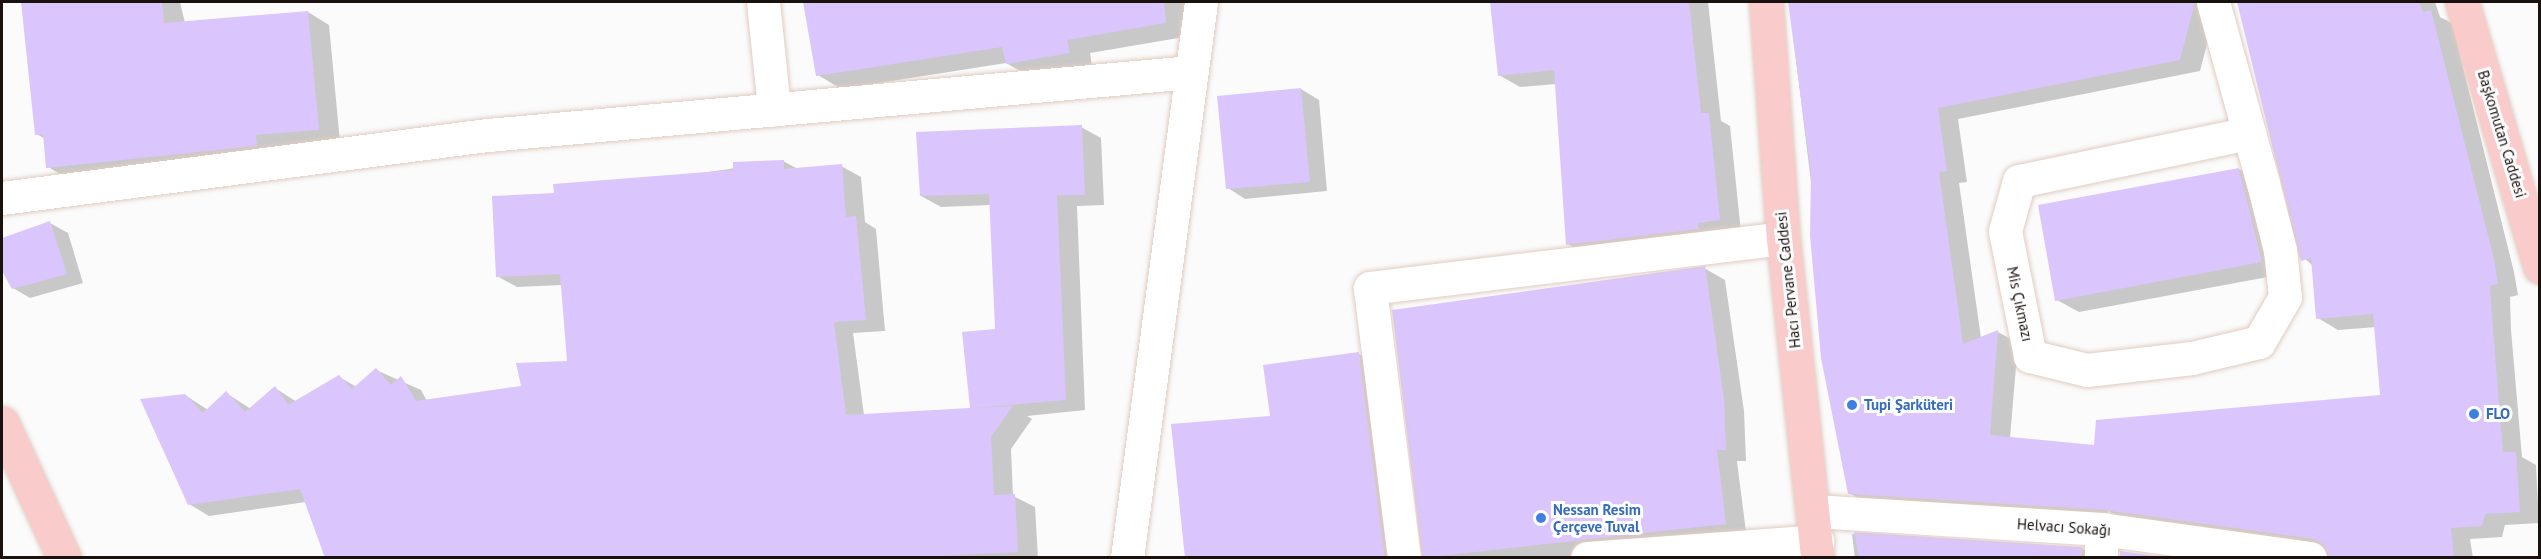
<!DOCTYPE html>
<html>
<head>
<meta charset="utf-8">
<style>
	body { margin:0 }
	#map { position:relative; width:2541px; height:559px; overflow:hidden; background:#fbfbfb; font-family:"PT Sans",sans-serif }
	div>[style] { position:absolute }
	.shadow>* { inset:0; background:#0003 }
	.building>* { inset:0; background:#dac6fc }
	.roads { filter:drop-shadow(0 0 2px #e1cbc0) drop-shadow(0 0 2px #e1cbc0) }
	.street>* { height:33px; margin:-16.5px; padding:0 16.5px; transform-origin:16.5px; border-radius:16.5px; background:#fff }
	.primary>* { height:33px; margin:-16.5px; padding:0 16.5px; transform-origin:16.5px; border-radius:16.5px; background:#f9cbcb }
	.dots>* { width:16px; height:16px; translate:-50% -50%; box-sizing:border-box; border:3px solid #fff; border-radius:50% }
	span { translate:-50% -50%; white-space:nowrap; text-align:center; line-height:1.15; -webkit-text-stroke:6px #fff; paint-order:stroke }
	.street-label { font-size:15px; color:#18110d }
	.shop-label { font-size:15px; color:#366cbe; font-weight:700 }
	.left { translate:0 -50%; text-align:left }
	.frame { position:absolute; inset:0; border:3px solid #18110d; pointer-events:none }
</style>
</head>
<body>
<div id="map">
	<div class="shadow">
		<div style="clip-path:polygon(180px 2px,185px 23px,308px 12px,329px 25px,340px 142px,69px 179px,48px 167px,45px 139px,37px 134px,23px 4px)"></div>
		<div style="clip-path:polygon(805px 2px,1198px 2px,1202px 34px,1090px 53px,1092px 66px,1031px 77px,1006px 63px,841px 89px,818px 75px)"></div>
		<div style="clip-path:polygon(1492px 2px,1708px 2px,1721px 121px,1730px 126px,1741px 232px,1589px 257px,1568px 244px,1556px 84px,1520px 87px,1499px 75px)"></div>
		<div style="clip-path:polygon(1789px 2px,2218px 2px,2200px 71px,1958px 119px,1967px 182px,1959px 183px,1981px 338px,1998px 332px,2018px 343px,2010px 438px,2092px 446px,2381px 396px,2376px 327px,2338px 330px,2318px 318px,2313px 266px,2301px 255px,2239px 2px,2435px 2px,2440px 17px,2452px 23px,2514px 272px,2518px 295px,2510px 297px,2511px 330px,2522px 457px,2536px 465px,2539px 523px,2505px 525px,2502px 537px,2470px 539px,2473px 558px,2328px 558px,2327px 549px,2126px 521px,2108px 511px,2107px 520px,1870px 505px,1849px 493px)"></div>
		<div style="clip-path:polygon(1301px 89px,1319px 100px,1327px 191px,1245px 199px,1228px 188px)"></div>
		<div style="clip-path:polygon(1081px 127px,1101px 138px,1104px 205px,1077px 206px,1085px 410px,1027px 416px,1032px 419px,1011px 449px,1013px 496px,1035px 507px,1038px 558px,327px 558px,306px 502px,209px 516px,189px 504px,185px 395px,208px 410px,226px 393px,251px 409px,275px 388px,297px 402px,339px 377px,357px 387px,376px 370px,421px 390px,427px 401px,523px 388px,569px 362px,562px 285px,517px 287px,497px 276px,555px 195px,783px 161px,798px 169px,841px 166px,861px 177px,865px 222px,876px 229px,885px 331px,853px 333px,864px 415px,971px 410px,996px 331px,991px 205px,941px 207px,921px 196px)"></div>
		<div style="clip-path:polygon(2239px 169px,2261px 182px,2284px 274px,2079px 312px,2057px 300px)"></div>
		<div style="clip-path:polygon(50px 223px,68px 233px,83px 283px,30px 298px,13px 288px,2px 268px,2px 239px)"></div>
		<div style="clip-path:polygon(1704px 268px,1725px 280px,1744px 411px,1746px 461px,1737px 461px,1747px 540px,1595px 558px,1423px 558px)"></div>
		<div style="clip-path:polygon(1359px 354px,1379px 365px,1403px 558px,1189px 558px,1272px 417px)"></div>
		<div style="clip-path:polygon(1852px 534px,2082px 548px,2098px 558px,1855px 558px)"></div>
	</div>
	<div class="building">
		<div style="clip-path:polygon(21px 2px,162px 2px,164px 23px,308px 11px,319px 130px,256px 135px,257px 146px,46px 168px,43px 134px,35px 135px)"></div>
		<div style="clip-path:polygon(803px 2px,1164px 2px,1166px 23px,1067px 40px,1070px 53px,1006px 64px,1002px 47px,816px 76px)"></div>
		<div style="clip-path:polygon(1490px 2px,1689px 2px,1701px 113px,1709px 113px,1720px 220px,1698px 223px,1699px 229px,1566px 245px,1554px 70px,1498px 76px)"></div>
		<div style="clip-path:polygon(1788px 2px,2195px 2px,2180px 60px,1938px 108px,1947px 171px,1939px 172px,1963px 344px,1998px 330px,1990px 435px,2094px 445px,2096px 420px,2380px 395px,2373px 314px,2316px 319px,2311px 258px,2301px 261px,2299px 256px,2237px 2px,2419px 2px,2423px 12px,2431px 10px,2494px 259px,2498px 284px,2490px 286px,2492px 318px,2503px 452px,2516px 452px,2520px 512px,2485px 514px,2482px 526px,2451px 528px,2454px 558px,2328px 558px,2322px 544px,2313px 539px,2103px 510px,1848px 494px,1821px 358px,1810px 236px,1811px 173px)"></div>
		<div style="clip-path:polygon(1301px 88px,1310px 182px,1226px 189px,1217px 96px)"></div>
		<div style="clip-path:polygon(1082px 125px,1085px 195px,1057px 195px,1066px 400px,973px 408px,1013px 406px,991px 437px,994px 495px,1015px 494px,1018px 552px,902px 558px,325px 558px,300px 489px,188px 505px,140px 399px,185px 394px,203px 413px,226px 391px,245px 412px,275px 386px,288px 405px,339px 375px,352px 389px,376px 368px,391px 385px,401px 376px,416px 401px,521px 386px,516px 363px,567px 361px,560px 274px,496px 277px,492px 196px,554px 193px,553px 184px,733px 170px,733px 162px,784px 160px,784px 169px,842px 164px,846px 217px,856px 216px,866px 320px,834px 322px,846px 415px,970px 408px,962px 332px,995px 329px,989px 194px,920px 196px,916px 132px)"></div>
		<div style="clip-path:polygon(2239px 168px,2262px 262px,2055px 301px,2038px 205px)"></div>
		<div style="clip-path:polygon(50px 221px,67px 274px,12px 289px,2px 271px,2px 238px)"></div>
		<div style="clip-path:polygon(1705px 266px,1724px 399px,1726px 450px,1717px 450px,1726px 524px,1422px 558px,1392px 310px)"></div>
		<div style="clip-path:polygon(1359px 352px,1385px 558px,1185px 558px,1171px 424px,1270px 416px,1263px 365px)"></div>
		<div style="clip-path:polygon(1854px 532px,2082px 547px,2082px 558px,1859px 558px)"></div>
		<div style="clip-path:polygon(2120px 551px,2170px 558px,2120px 558px)"></div>
	</div>
	<div class="roads">
		<div class="street">
			<div style="left:763px;top:2px;width:108px;rotate:84.1deg"></div>
			<div style="left:2213px;top:2px;width:188px;rotate:74.6deg"></div>
			<div style="left:2263px;top:183px;width:69px;rotate:75.8deg"></div>
			<div style="left:2280px;top:250px;width:47px;rotate:83.9deg"></div>
			<div style="left:2285px;top:297px;width:52px;rotate:120deg"></div>
			<div style="left:2259px;top:342px;width:69px;rotate:166.6deg"></div>
			<div style="left:2192px;top:358px;width:106px;rotate:173.5deg"></div>
			<div style="left:2087px;top:370px;width:59px;rotate:-166.2deg"></div>
			<div style="left:2030px;top:356px;width:127px;rotate:-101.3deg"></div>
			<div style="left:2005px;top:231px;width:52px;rotate:-74.4deg"></div>
			<div style="left:2019px;top:181px;width:235px;rotate:-11.8deg"></div>
			<div style="left:2px;top:198px;width:490px;rotate:-7.4deg"></div>
			<div style="left:488px;top:135px;width:706px;rotate:-5.12deg"></div>
			<div style="left:1815px;top:511px;width:287px;rotate:3.6deg"></div>
			<div style="left:2101px;top:529px;width:211px;rotate:7.9deg"></div>
			<div style="left:2101px;top:529px;width:29px;rotate:90deg"></div>
			<div style="left:1127px;top:558px;width:561px;rotate:-82.42deg"></div>
			<div style="left:1404px;top:558px;width:272px;rotate:-97.2deg"></div>
			<div style="left:1370px;top:288px;width:416px;rotate:-6.9deg"></div>
			<div style="left:1587px;top:558px;width:231px;rotate:-4.2deg"></div>
		</div>
		<div class="primary">
			<div style="left:1766px;top:2px;width:237px;rotate:85.9deg"></div>
			<div style="left:1783px;top:238px;width:322px;rotate:83.9deg"></div>
			<div style="left:2462px;top:2px;width:276px;rotate:73.6deg"></div>
			<div style="left:2px;top:423px;width:149px;rotate:65.3deg"></div>
		</div>
	</div>
	<div class="dots">
		<div style="left:1852px;top:405px;background:#3f7fe0"></div>
		<div style="left:2474px;top:414px;background:#3f7fe0"></div>
		<div style="left:1541px;top:518px;background:#3f7fe0"></div>
	</div>
	<div class="street-label">
		<span style="left:2502px;top:134px;rotate:73deg">Başkomutan Caddesi</span>
		<span style="left:1788px;top:280px;rotate:-96deg">Hacı Pervane Caddesi</span>
		<span style="left:2020px;top:304px;rotate:78deg">Mis Çıkmazı</span>
		<span style="left:2064px;top:527px;rotate:4deg">Helvacı Sokağı</span>
	</div>
	<div class="shop-label">
		<span class="left" style="left:1864px;top:405px">Tupi Şarküteri</span>
		<span class="left" style="left:2486px;top:414px">FLO</span>
		<span class="left" style="left:1553px;top:518px">Nessan Resim<br>Çerçeve Tuval</span>
	</div>
	<div class="frame"></div>
</div>
</body>
</html>
